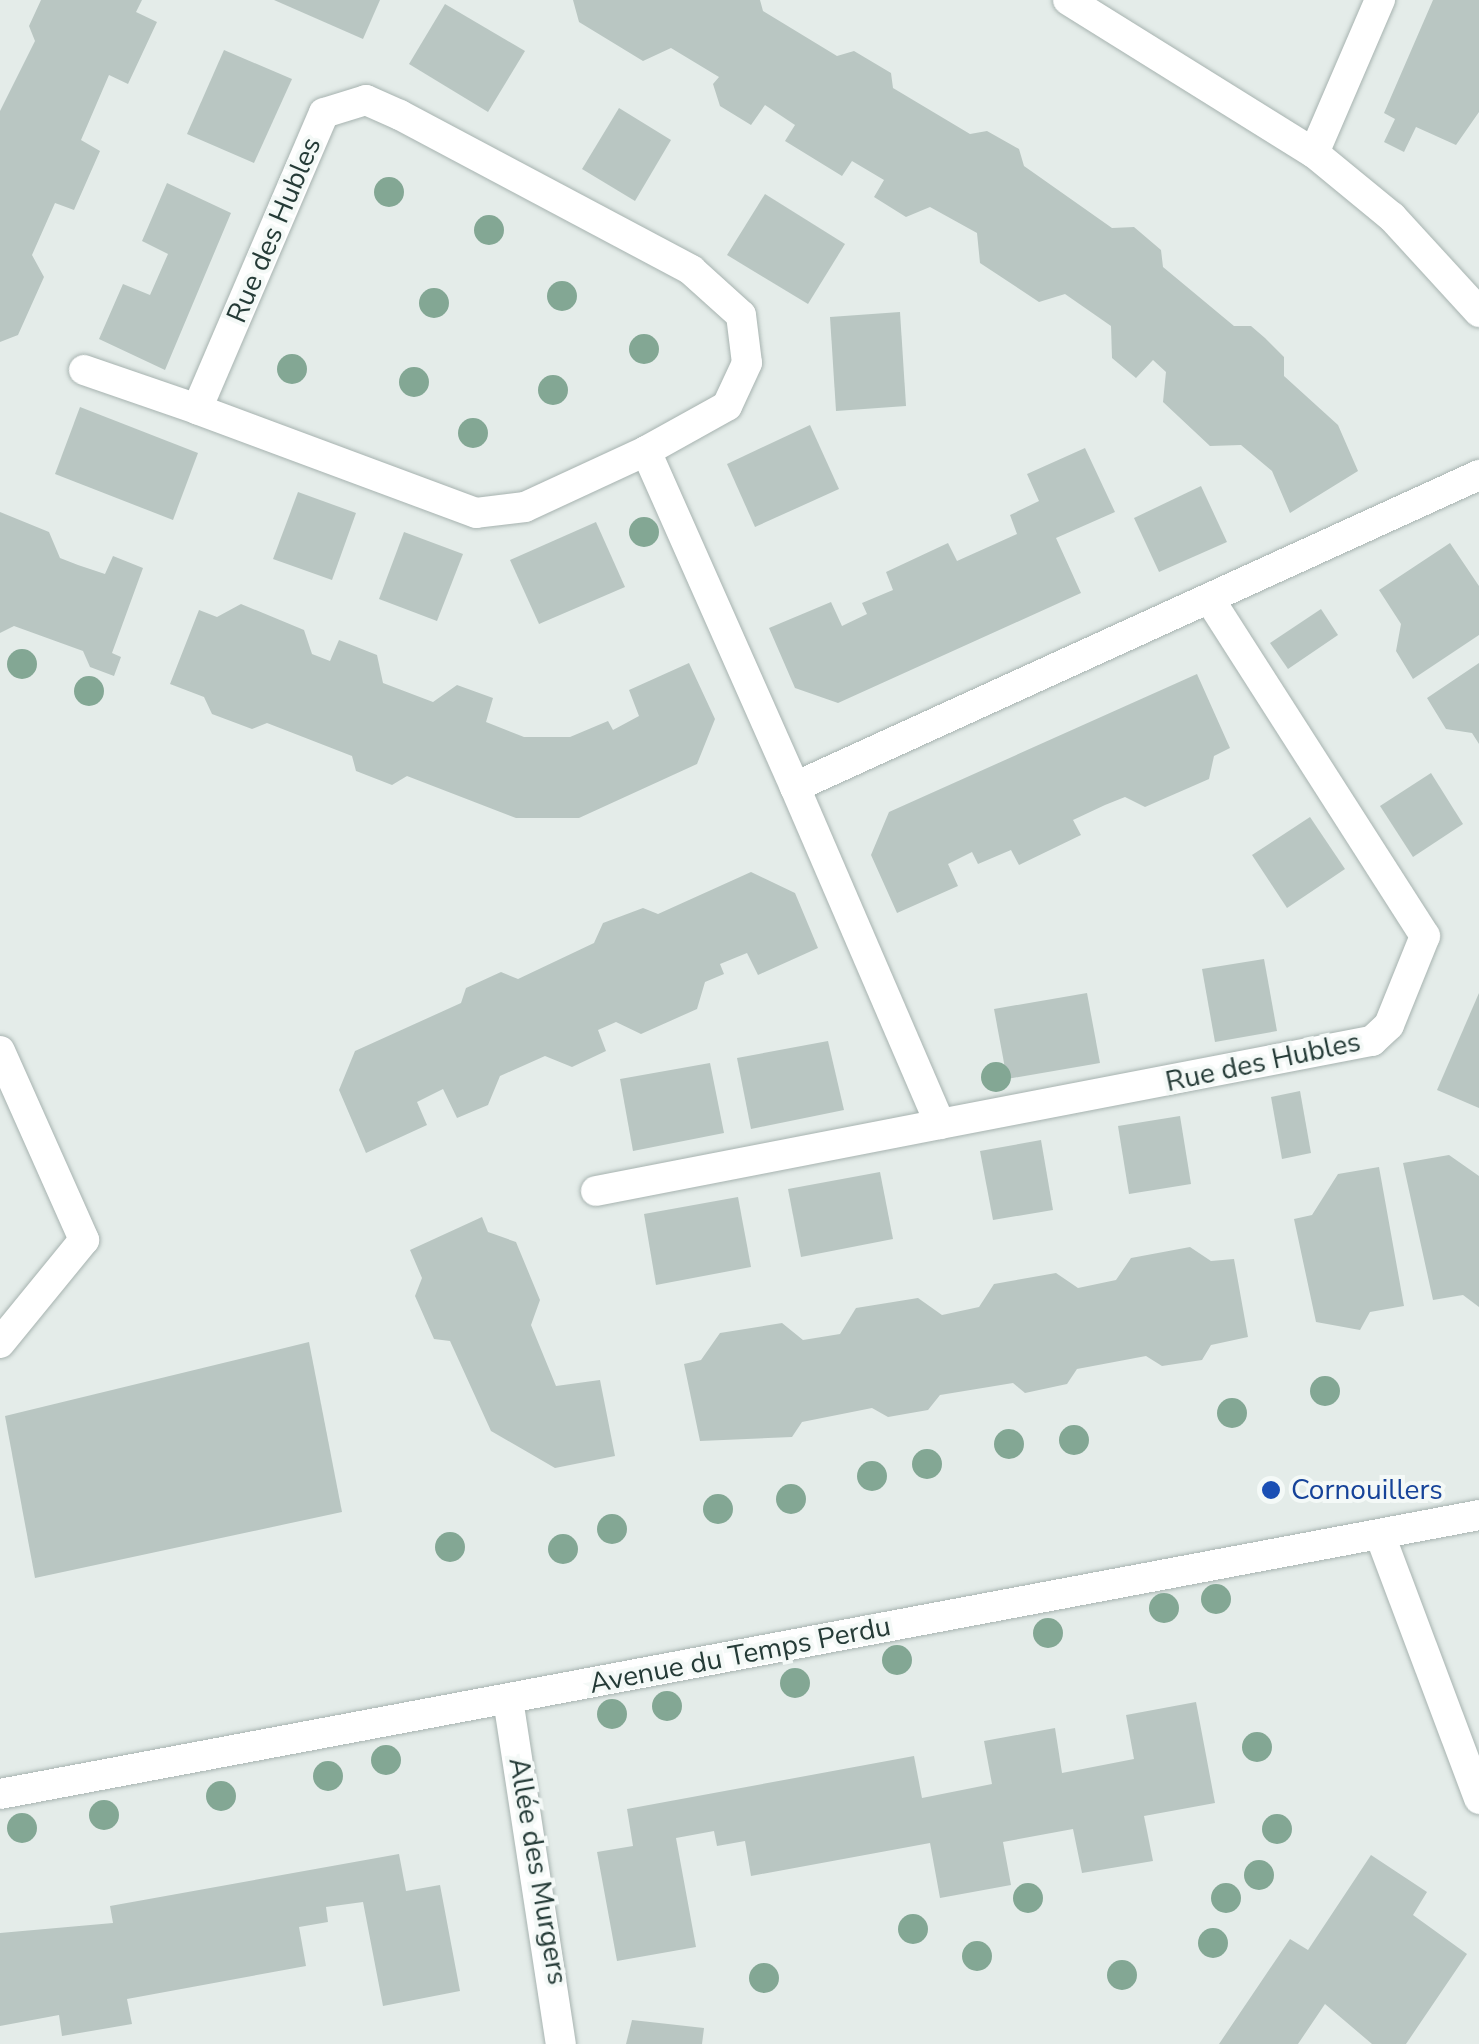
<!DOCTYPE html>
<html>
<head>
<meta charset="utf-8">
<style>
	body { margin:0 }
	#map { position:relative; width:1479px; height:2044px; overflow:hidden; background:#e4ece9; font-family:"Nunito Sans",sans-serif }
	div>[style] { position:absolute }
	.building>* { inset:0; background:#b9c6c2 }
	.roads { filter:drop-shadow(0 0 2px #a7b3b0) drop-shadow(0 0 2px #a7b3b0) }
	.lane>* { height:30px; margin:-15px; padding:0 15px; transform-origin:15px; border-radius:15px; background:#fff }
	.street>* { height:30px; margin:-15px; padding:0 15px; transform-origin:15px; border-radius:15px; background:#fff }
	.trees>* { width:30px; height:30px; margin:-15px; border-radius:50%; background:#83a794 }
	.dots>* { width:28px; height:28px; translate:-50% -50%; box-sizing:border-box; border:5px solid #f4f9f7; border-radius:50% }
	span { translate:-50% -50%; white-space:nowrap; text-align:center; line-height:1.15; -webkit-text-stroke:8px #f4f9f7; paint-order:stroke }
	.street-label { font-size:28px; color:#253b37 }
	.transit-label { font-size:28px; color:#164399 }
	.left { translate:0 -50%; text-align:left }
</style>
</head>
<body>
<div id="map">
	<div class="building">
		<div style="clip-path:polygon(41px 0,142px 0,136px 12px,157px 22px,128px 84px,109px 75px,81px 140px,100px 151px,74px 210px,55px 203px,32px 255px,44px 277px,18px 335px,0 342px,0 111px,35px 41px,29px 26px)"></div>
		<div style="clip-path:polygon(274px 0,380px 0,363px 39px)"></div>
		<div style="clip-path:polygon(573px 0,760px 0,763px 11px,837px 56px,854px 51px,891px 73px,893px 88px,970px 134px,987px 131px,1019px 149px,1024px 166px,1112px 228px,1134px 227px,1161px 250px,1163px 267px,1234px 326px,1251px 326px,1265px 338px,1284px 357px,1284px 376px,1338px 425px,1358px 471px,1290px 513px,1272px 471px,1241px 445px,1210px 446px,1163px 402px,1166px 372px,1153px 360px,1136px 378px,1112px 358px,1111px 326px,1065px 294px,1039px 302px,980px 263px,977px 233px,930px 207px,906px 217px,874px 197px,884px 180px,852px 161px,842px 176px,785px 141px,795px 125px,765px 105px,751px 125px,720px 106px,713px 84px,719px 77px,671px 48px,643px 61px,579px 22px)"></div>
		<div style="clip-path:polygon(1433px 0,1479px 0,1479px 112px,1456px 145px,1416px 127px,1404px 152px,1384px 142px,1395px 119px,1384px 113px)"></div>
		<div style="clip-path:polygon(445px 4px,525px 51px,488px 112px,409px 64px)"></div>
		<div style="clip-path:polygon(224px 50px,292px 79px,254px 163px,187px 134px)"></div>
		<div style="clip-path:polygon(619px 108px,671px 140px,635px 201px,582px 169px)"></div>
		<div style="clip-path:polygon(167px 183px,231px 213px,165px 370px,99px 339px,123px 284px,150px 295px,168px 254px,142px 241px)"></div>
		<div style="clip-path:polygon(765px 194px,845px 244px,808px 304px,727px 255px)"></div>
		<div style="clip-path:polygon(900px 312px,906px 406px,836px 411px,830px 317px)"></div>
		<div style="clip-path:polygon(80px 407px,198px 453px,173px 520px,55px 474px)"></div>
		<div style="clip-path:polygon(810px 425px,839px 489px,755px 527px,727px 464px)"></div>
		<div style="clip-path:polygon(1085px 448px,1115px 512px,1056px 538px,1081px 593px,838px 703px,795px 688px,769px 628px,831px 602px,842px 626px,867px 614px,862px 603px,893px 590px,886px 572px,948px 543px,957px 561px,1017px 534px,1010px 515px,1039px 501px,1027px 474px)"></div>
		<div style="clip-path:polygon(1201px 486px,1227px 542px,1159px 572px,1134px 518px)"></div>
		<div style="clip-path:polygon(298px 492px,356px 513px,332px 580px,273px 559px)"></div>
		<div style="clip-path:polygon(0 512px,49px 532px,60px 558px,78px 565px,105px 574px,113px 556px,143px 568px,112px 653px,121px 657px,114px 676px,90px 667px,83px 651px,14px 626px,0 633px)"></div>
		<div style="clip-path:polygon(596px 522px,625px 587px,539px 624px,510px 560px)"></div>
		<div style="clip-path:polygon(404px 532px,463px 554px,437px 621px,379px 599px)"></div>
		<div style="clip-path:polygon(1450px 543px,1479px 586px,1479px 635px,1413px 679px,1396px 651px,1401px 624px,1379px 590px)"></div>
		<div style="clip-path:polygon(241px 604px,304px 630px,312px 654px,330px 661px,339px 640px,377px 655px,383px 683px,433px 702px,457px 685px,493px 698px,486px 722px,524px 737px,570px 737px,608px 721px,613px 730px,639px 716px,629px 690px,689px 663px,715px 719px,697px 764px,579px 818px,516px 818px,407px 776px,392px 785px,356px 771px,352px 756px,267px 723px,252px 729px,212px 714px,204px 697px,170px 684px,199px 610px,217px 617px)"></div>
		<div style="clip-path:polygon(1321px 609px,1338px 635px,1288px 669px,1270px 643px)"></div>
		<div style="clip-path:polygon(1479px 663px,1479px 744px,1472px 733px,1446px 729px,1427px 698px)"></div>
		<div style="clip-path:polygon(1197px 674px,1230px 748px,1214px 756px,1209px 779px,1145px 807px,1125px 797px,1105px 805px,1073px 820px,1081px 835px,1019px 865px,1011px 850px,978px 864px,972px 852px,948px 864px,958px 886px,897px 913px,871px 855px,889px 812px)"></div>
		<div style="clip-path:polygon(1431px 773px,1463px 824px,1413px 857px,1380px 806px)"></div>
		<div style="clip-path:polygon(1310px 817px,1345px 869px,1287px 908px,1252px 855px)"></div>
		<div style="clip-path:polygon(751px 872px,795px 893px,818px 948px,758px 975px,747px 953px,720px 964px,724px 974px,705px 982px,697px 1009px,641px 1034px,616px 1022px,598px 1030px,606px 1051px,572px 1067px,545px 1056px,500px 1076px,488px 1105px,457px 1118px,443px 1089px,417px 1102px,427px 1125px,366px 1153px,339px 1090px,355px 1051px,461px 1003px,466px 988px,501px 972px,518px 979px,594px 943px,603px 923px,643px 908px,658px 914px)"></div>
		<div style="clip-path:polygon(1264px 959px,1277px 1031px,1215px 1042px,1202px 969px)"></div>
		<div style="clip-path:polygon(1087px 993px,1100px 1063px,1007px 1079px,994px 1009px)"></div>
		<div style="clip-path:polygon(1479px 993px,1479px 1108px,1437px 1090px)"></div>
		<div style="clip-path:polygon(828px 1041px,844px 1110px,751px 1129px,737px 1058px)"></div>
		<div style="clip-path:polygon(710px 1063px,724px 1133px,633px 1151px,620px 1079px)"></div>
		<div style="clip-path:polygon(1300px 1091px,1311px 1153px,1282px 1159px,1271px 1097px)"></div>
		<div style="clip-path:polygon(1180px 1116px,1191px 1184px,1129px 1194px,1118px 1126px)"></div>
		<div style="clip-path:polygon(1041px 1140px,1053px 1210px,993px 1220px,980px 1151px)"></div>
		<div style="clip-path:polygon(1449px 1155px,1479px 1176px,1479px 1307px,1463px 1295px,1433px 1300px,1403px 1163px)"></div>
		<div style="clip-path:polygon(1379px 1167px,1404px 1306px,1370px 1312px,1360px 1330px,1316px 1322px,1294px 1219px,1312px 1215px,1338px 1174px)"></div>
		<div style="clip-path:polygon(880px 1172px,893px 1239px,801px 1257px,788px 1189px)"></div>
		<div style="clip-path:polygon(738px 1197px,751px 1267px,656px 1285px,644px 1214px)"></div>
		<div style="clip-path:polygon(482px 1217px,488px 1232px,516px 1242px,540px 1300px,531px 1325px,556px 1386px,600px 1380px,615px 1456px,555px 1468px,491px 1431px,450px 1341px,434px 1339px,415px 1296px,422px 1278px,410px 1250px)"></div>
		<div style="clip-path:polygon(1190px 1247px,1211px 1261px,1234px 1259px,1248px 1337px,1211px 1345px,1202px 1360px,1162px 1366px,1146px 1356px,1077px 1369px,1067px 1384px,1025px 1393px,1013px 1383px,940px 1395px,928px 1410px,888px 1417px,872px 1408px,802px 1422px,792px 1437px,700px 1441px,684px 1364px,701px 1360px,720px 1333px,782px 1323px,803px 1340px,840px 1334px,856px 1308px,918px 1298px,942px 1315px,979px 1307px,994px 1284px,1056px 1273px,1078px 1288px,1116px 1280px,1131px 1258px)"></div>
		<div style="clip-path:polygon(309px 1342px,342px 1512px,35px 1578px,5px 1416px)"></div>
		<div style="clip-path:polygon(1196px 1702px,1215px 1803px,1144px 1816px,1153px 1861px,1082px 1873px,1073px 1829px,1003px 1842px,1011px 1885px,940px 1898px,930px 1843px,751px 1876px,745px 1841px,717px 1846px,714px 1831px,676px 1838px,696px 1947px,617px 1961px,597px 1852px,633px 1846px,627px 1809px,914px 1756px,922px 1798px,992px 1784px,984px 1741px,1055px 1728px,1062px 1773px,1134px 1759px,1126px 1715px)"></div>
		<div style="clip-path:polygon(399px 1854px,406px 1891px,440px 1885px,460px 1991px,383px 2006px,363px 1902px,326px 1907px,328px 1922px,299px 1927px,306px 1966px,127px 1999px,132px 2024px,62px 2036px,59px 2015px,0 2026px,0 1933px,113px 1923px,110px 1906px)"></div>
		<div style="clip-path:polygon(1371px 1855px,1427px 1892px,1413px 1915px,1467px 1954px,1406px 2044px,1372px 2044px,1325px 2004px,1298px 2044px,1219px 2044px,1290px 1939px,1308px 1950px)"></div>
		<div style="clip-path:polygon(632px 2020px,704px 2028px,702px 2044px,626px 2044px)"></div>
	</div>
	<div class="roads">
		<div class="lane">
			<div style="left:84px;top:370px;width:120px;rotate:19deg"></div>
			<div style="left:0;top:1051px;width:207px;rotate:66deg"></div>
			<div style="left:84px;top:1240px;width:133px;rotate:129.2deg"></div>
		</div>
		<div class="street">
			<div style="left:1068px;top:0;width:290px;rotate:31.9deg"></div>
			<div style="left:1314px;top:153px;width:101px;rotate:39.4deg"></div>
			<div style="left:1392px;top:217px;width:129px;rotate:47.5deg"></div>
			<div style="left:1314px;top:153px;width:167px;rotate:-66.7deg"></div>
			<div style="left:646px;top:451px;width:133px;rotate:155.2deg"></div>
			<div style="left:525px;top:507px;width:49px;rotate:173deg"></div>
			<div style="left:476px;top:513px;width:298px;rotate:-159.6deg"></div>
			<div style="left:197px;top:409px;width:322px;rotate:-66.8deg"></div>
			<div style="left:324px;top:113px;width:44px;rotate:-17.2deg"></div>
			<div style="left:366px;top:100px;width:37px;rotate:24deg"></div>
			<div style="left:400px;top:115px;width:330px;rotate:28deg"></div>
			<div style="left:691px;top:270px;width:67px;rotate:42deg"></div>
			<div style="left:741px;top:315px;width:48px;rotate:82.9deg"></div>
			<div style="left:747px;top:363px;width:47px;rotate:114.9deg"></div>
			<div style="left:727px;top:406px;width:93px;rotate:150.9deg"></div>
			<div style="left:646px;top:451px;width:368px;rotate:66.1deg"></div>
			<div style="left:940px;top:1124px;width:440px;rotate:-10.9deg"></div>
			<div style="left:1372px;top:1041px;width:23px;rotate:-43deg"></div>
			<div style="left:1389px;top:1025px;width:96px;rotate:-68deg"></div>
			<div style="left:1425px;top:936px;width:399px;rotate:-122.6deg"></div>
			<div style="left:596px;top:1191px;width:350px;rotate:-11deg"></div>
			<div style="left:940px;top:1124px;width:367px;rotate:-113.3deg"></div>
			<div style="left:795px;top:787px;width:752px;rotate:-24.52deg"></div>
			<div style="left:1380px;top:1535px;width:282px;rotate:69.4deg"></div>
			<div style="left:508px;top:1699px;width:349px;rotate:81.3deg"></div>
			<div style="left:0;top:1794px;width:1505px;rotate:-10.68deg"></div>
		</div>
	</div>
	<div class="trees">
		<div style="left:389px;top:192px"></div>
		<div style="left:489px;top:230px"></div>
		<div style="left:562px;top:296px"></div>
		<div style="left:434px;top:303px"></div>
		<div style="left:644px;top:349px"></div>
		<div style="left:292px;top:369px"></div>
		<div style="left:414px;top:382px"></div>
		<div style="left:553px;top:390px"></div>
		<div style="left:473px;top:433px"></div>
		<div style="left:644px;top:532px"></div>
		<div style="left:22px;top:664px"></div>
		<div style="left:89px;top:691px"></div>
		<div style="left:996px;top:1077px"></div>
		<div style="left:1325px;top:1391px"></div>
		<div style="left:1232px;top:1413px"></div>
		<div style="left:1074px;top:1440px"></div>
		<div style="left:1009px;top:1444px"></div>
		<div style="left:927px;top:1464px"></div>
		<div style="left:872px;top:1476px"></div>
		<div style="left:791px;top:1499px"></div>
		<div style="left:718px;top:1509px"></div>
		<div style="left:612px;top:1529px"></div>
		<div style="left:450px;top:1547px"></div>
		<div style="left:563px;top:1549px"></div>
		<div style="left:1216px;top:1599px"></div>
		<div style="left:1164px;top:1608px"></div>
		<div style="left:1048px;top:1633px"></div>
		<div style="left:897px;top:1660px"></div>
		<div style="left:795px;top:1683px"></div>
		<div style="left:667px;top:1706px"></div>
		<div style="left:612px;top:1714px"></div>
		<div style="left:1257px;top:1747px"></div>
		<div style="left:386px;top:1760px"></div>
		<div style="left:328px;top:1776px"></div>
		<div style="left:221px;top:1796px"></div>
		<div style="left:104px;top:1815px"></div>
		<div style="left:22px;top:1828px"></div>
		<div style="left:1277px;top:1829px"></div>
		<div style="left:1259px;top:1875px"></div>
		<div style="left:1028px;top:1898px"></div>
		<div style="left:1226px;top:1898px"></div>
		<div style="left:913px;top:1929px"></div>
		<div style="left:1213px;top:1943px"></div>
		<div style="left:977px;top:1956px"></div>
		<div style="left:1122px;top:1975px"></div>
		<div style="left:764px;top:1978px"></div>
	</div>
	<div class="dots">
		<div style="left:1271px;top:1490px;background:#1a4fb4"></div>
	</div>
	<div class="street-label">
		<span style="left:274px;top:230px;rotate:-67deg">Rue des Hubles</span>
		<span style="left:1263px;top:1062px;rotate:-12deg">Rue des Hubles</span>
		<span style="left:740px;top:1655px;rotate:-11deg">Avenue du Temps Perdu</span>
		<span style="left:538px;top:1871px;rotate:80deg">Allée des Murgers</span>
	</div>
	<div class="transit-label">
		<span class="left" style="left:1291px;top:1490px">Cornouillers</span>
	</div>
</div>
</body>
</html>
